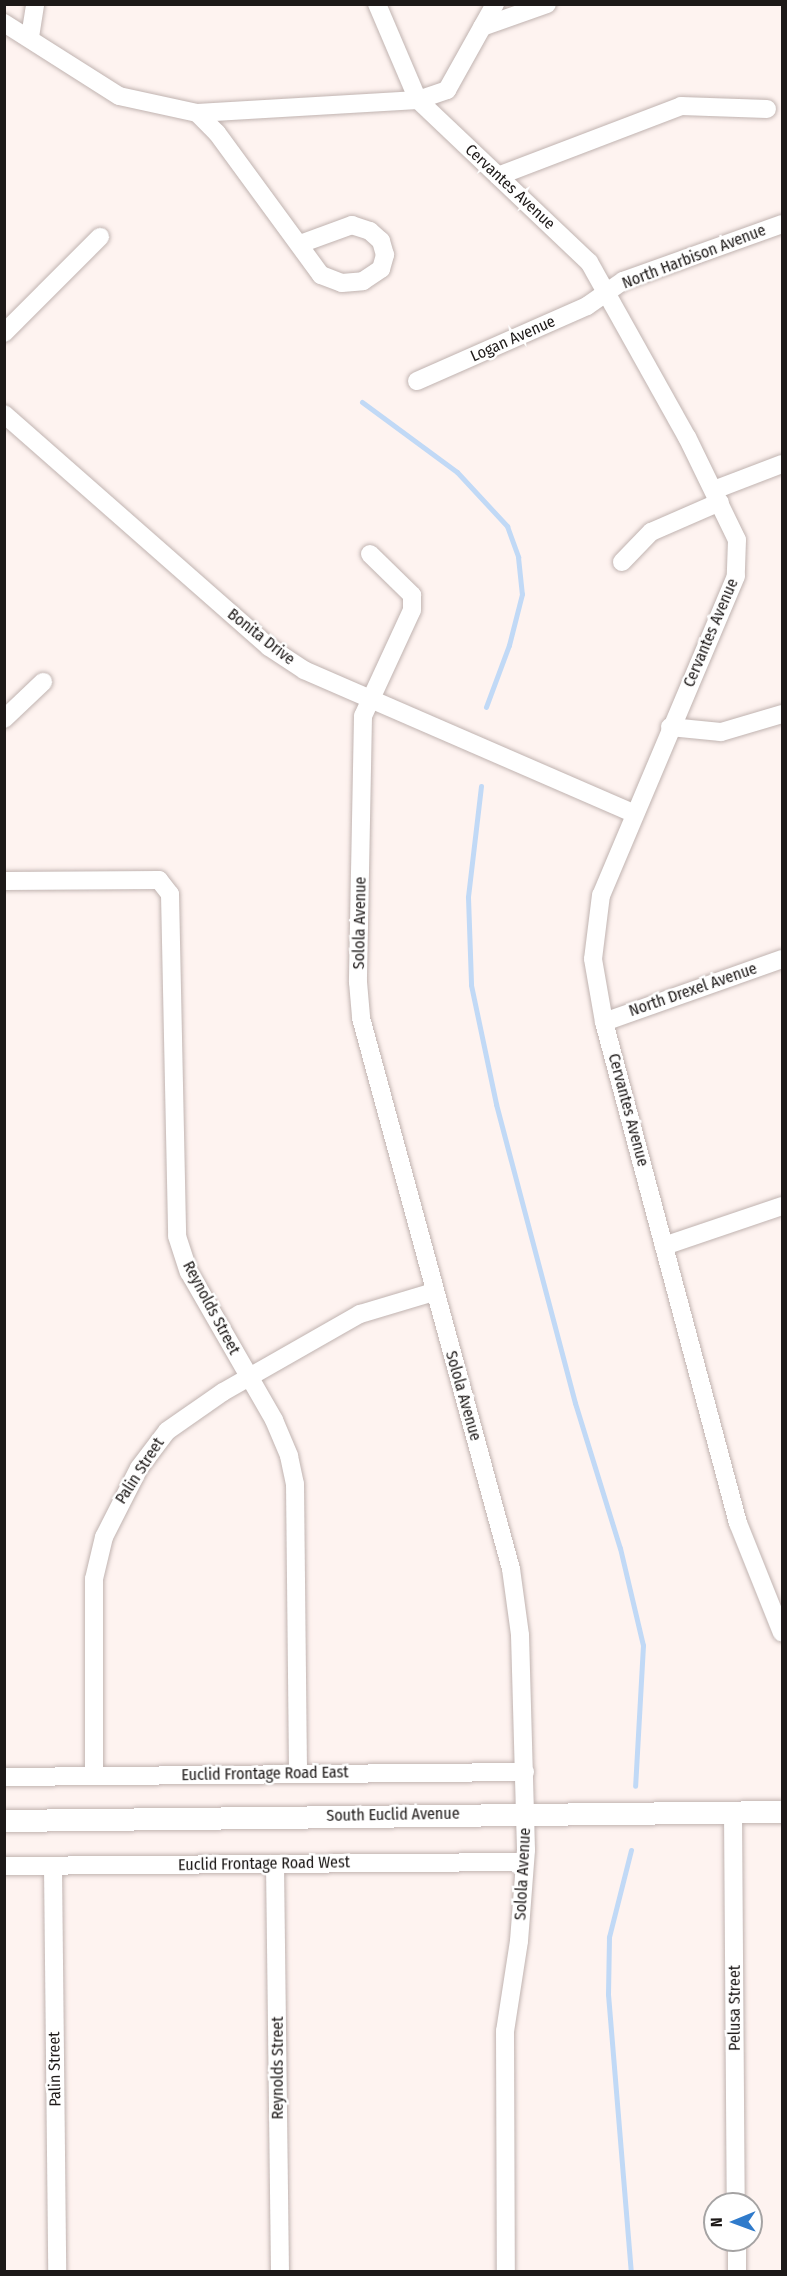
<!DOCTYPE html>
<html>
<head>
<meta charset="utf-8">
<style>
	body { margin:0 }
	#map { position:relative; width:787px; height:2276px; overflow:hidden; background:#fef3f0; font-family:"Fira Sans Condensed",sans-serif }
	div>[style] { position:absolute }
	.stream>* { height:5px; margin:-2.5px; padding:0 2.5px; transform-origin:2.5px; border-radius:2.5px; background:#c1d9f6 }
	.roads { filter:drop-shadow(0 0 2px #c0b3b0) drop-shadow(0 0 2px #c0b3b0) }
	.minor>* { height:18px; margin:-9px; padding:0 9px; transform-origin:9px; border-radius:9px; background:#fff }
	.major>* { height:22px; margin:-11px; padding:0 11px; transform-origin:11px; border-radius:11px; background:#fff }
	span { translate:-50% -50%; white-space:nowrap; text-align:center; line-height:1.15; -webkit-text-stroke:5px #fff; paint-order:stroke }
	.street-label { font-size:16px; color:#1d1918 }
	.frame { position:absolute; inset:0; border:6px solid #1d1918; pointer-events:none }
	.north { position:absolute; left:703px; top:2192px; width:60px; height:60px; box-sizing:border-box; background:#fff; border:2px solid #a5a3a3; border-radius:50%; rotate:269deg; font-size:16px; font-weight:700; line-height:24px; text-align:center; color:#1d1918 }
	.north::after { content:''; display:block; margin:auto; width:21px; height:27px; background:#307bcb; clip-path:polygon(50% 0,100% 100%,50% 72%,0 100%) }
</style>
</head>
<body>
<div id="map">
	<div class="stream">
		<div style="left:362px;top:402px;width:118px;rotate:36.4deg"></div>
		<div style="left:457px;top:472px;width:74px;rotate:47.2deg"></div>
		<div style="left:507px;top:526px;width:33px;rotate:70deg"></div>
		<div style="left:518px;top:557px;width:37px;rotate:84deg"></div>
		<div style="left:522px;top:594px;width:53px;rotate:104.3deg"></div>
		<div style="left:509px;top:645px;width:66px;rotate:110.4deg"></div>
		<div style="left:481px;top:786px;width:112px;rotate:96.7deg"></div>
		<div style="left:468px;top:897px;width:88px;rotate:88deg"></div>
		<div style="left:471px;top:985px;width:122px;rotate:78.1deg"></div>
		<div style="left:496px;top:1104px;width:309px;rotate:75.2deg"></div>
		<div style="left:575px;top:1403px;width:152px;rotate:72.8deg"></div>
		<div style="left:620px;top:1548px;width:100px;rotate:76.7deg"></div>
		<div style="left:643px;top:1645px;width:141px;rotate:93.2deg"></div>
		<div style="left:631px;top:1850px;width:90px;rotate:104.2deg"></div>
		<div style="left:609px;top:1937px;width:57px;rotate:91deg"></div>
		<div style="left:608px;top:1994px;width:279px;rotate:85.3deg"></div>
	</div>
	<div class="roads">
		<div class="minor">
			<div style="left:377px;top:4px;width:104px;rotate:66.9deg"></div>
			<div style="left:418px;top:100px;width:236px;rotate:43.5deg"></div>
			<div style="left:589px;top:262px;width:201px;rotate:60.8deg"></div>
			<div style="left:687px;top:437px;width:114px;rotate:64.1deg"></div>
			<div style="left:737px;top:540px;width:36px;rotate:92deg"></div>
			<div style="left:736px;top:576px;width:346px;rotate:112.9deg"></div>
			<div style="left:601px;top:895px;width:64px;rotate:97.1deg"></div>
			<div style="left:593px;top:959px;width:64px;rotate:80.1deg"></div>
			<div style="left:604px;top:1022px;width:519px;rotate:75.03deg"></div>
			<div style="left:738px;top:1523px;width:118px;rotate:68.2deg"></div>
			<div style="left:4px;top:23px;width:136px;rotate:32.4deg"></div>
			<div style="left:119px;top:96px;width:80px;rotate:12.3deg"></div>
			<div style="left:197px;top:113px;width:221px;rotate:-3.4deg"></div>
			<div style="left:418px;top:100px;width:31px;rotate:-19deg"></div>
			<div style="left:447px;top:90px;width:98px;rotate:-60.8deg"></div>
			<div style="left:482px;top:27px;width:69px;rotate:-19.5deg"></div>
			<div style="left:30px;top:37px;width:33px;rotate:-81deg"></div>
			<div style="left:197px;top:113px;width:28px;rotate:45deg"></div>
			<div style="left:217px;top:133px;width:176px;rotate:53.8deg"></div>
			<div style="left:321px;top:275px;width:22px;rotate:21deg"></div>
			<div style="left:342px;top:283px;width:21px;rotate:-5deg"></div>
			<div style="left:363px;top:281px;width:22px;rotate:-34deg"></div>
			<div style="left:381px;top:269px;width:15px;rotate:-74deg"></div>
			<div style="left:385px;top:255px;width:15px;rotate:-106deg"></div>
			<div style="left:381px;top:241px;width:15px;rotate:-138deg"></div>
			<div style="left:370px;top:231px;width:19px;rotate:-162deg"></div>
			<div style="left:352px;top:225px;width:55px;rotate:159.9deg"></div>
			<div style="left:498px;top:176px;width:196px;rotate:-20.9deg"></div>
			<div style="left:681px;top:106px;width:86px;rotate:2deg"></div>
			<div style="left:4px;top:333px;width:136px;rotate:-45deg"></div>
			<div style="left:417px;top:381px;width:186px;rotate:-23.8deg"></div>
			<div style="left:587px;top:306px;width:44px;rotate:-34.8deg"></div>
			<div style="left:623px;top:281px;width:169px;rotate:-19.7deg"></div>
			<div style="left:4px;top:414px;width:353px;rotate:41.3deg"></div>
			<div style="left:269px;top:647px;width:42px;rotate:33.3deg"></div>
			<div style="left:304px;top:670px;width:359px;rotate:23.5deg"></div>
			<div style="left:714px;top:490px;width:73px;rotate:-20.9deg"></div>
			<div style="left:370px;top:554px;width:59px;rotate:44.3deg"></div>
			<div style="left:412px;top:595px;width:15px;rotate:90deg"></div>
			<div style="left:412px;top:610px;width:117px;rotate:114.8deg"></div>
			<div style="left:363px;top:716px;width:266px;rotate:91.1deg"></div>
			<div style="left:358px;top:982px;width:36px;rotate:85deg"></div>
			<div style="left:361px;top:1018px;width:571px;rotate:74.77deg"></div>
			<div style="left:511px;top:1569px;width:67px;rotate:82.2deg"></div>
			<div style="left:520px;top:1635px;width:215px;rotate:88.4deg"></div>
			<div style="left:526px;top:1850px;width:91px;rotate:94.4deg"></div>
			<div style="left:519px;top:1941px;width:91px;rotate:98.8deg"></div>
			<div style="left:505px;top:2031px;width:241px;rotate:89.8deg"></div>
			<div style="left:622px;top:562px;width:42px;rotate:-46deg"></div>
			<div style="left:651px;top:532px;width:75px;rotate:-23.5deg"></div>
			<div style="left:4px;top:719px;width:54px;rotate:-43.5deg"></div>
			<div style="left:670px;top:727px;width:51px;rotate:5.6deg"></div>
			<div style="left:721px;top:732px;width:64px;rotate:-16.4deg"></div>
			<div style="left:4px;top:881px;width:155px;rotate:-0.4deg"></div>
			<div style="left:159px;top:880px;width:18px;rotate:52deg"></div>
			<div style="left:170px;top:894px;width:342px;rotate:88.8deg"></div>
			<div style="left:177px;top:1236px;width:38px;rotate:72deg"></div>
			<div style="left:189px;top:1272px;width:171px;rotate:60.1deg"></div>
			<div style="left:274px;top:1420px;width:39px;rotate:67deg"></div>
			<div style="left:289px;top:1456px;width:29px;rotate:78deg"></div>
			<div style="left:295px;top:1484px;width:290px;rotate:89.4deg"></div>
			<div style="left:604px;top:1022px;width:189px;rotate:-19.5deg"></div>
			<div style="left:664px;top:1246px;width:125px;rotate:-18.7deg"></div>
			<div style="left:94px;top:1776px;width:197px;rotate:-90deg"></div>
			<div style="left:94px;top:1579px;width:43px;rotate:-76.6deg"></div>
			<div style="left:104px;top:1537px;width:77px;rotate:-63.1deg"></div>
			<div style="left:139px;top:1468px;width:46px;rotate:-52.9deg"></div>
			<div style="left:167px;top:1431px;width:68px;rotate:-34.9deg"></div>
			<div style="left:223px;top:1392px;width:158px;rotate:-29.7deg"></div>
			<div style="left:360px;top:1314px;width:77px;rotate:-16.6deg"></div>
			<div style="left:4px;top:1777px;width:521px;rotate:-0.55deg"></div>
			<div style="left:733px;top:1812px;width:392px;rotate:89.6deg"></div>
			<div style="left:275px;top:1864px;width:408px;rotate:89.3deg"></div>
			<div style="left:4px;top:1866px;width:519px;rotate:-0.44deg"></div>
			<div style="left:53px;top:1866px;width:406px;rotate:89.4deg"></div>
			<div style="left:737px;top:2240px;width:32px;rotate:90deg"></div>
		</div>
		<div class="major">
			<div style="left:4px;top:1821px;width:778px;rotate:-0.66deg"></div>
		</div>
	</div>
	<div class="street-label">
		<span style="left:510px;top:187px;rotate:43deg">Cervantes Avenue</span>
		<span style="left:694px;top:257px;rotate:-21deg">North Harbison Avenue</span>
		<span style="left:513px;top:339px;rotate:-24deg">Logan Avenue</span>
		<span style="left:711px;top:633px;rotate:-67deg">Cervantes Avenue</span>
		<span style="left:261px;top:637px;rotate:38deg">Bonita Drive</span>
		<span style="left:360px;top:923px;rotate:-89deg">Solola Avenue</span>
		<span style="left:693px;top:990px;rotate:-19deg">North Drexel Avenue</span>
		<span style="left:628px;top:1110px;rotate:75deg">Cervantes Avenue</span>
		<span style="left:211px;top:1308px;rotate:62deg">Reynolds Street</span>
		<span style="left:463px;top:1396px;rotate:74deg">Solola Avenue</span>
		<span style="left:140px;top:1471px;rotate:-57deg">Palin Street</span>
		<span style="left:265px;top:1774px;rotate:-1deg">Euclid Frontage Road East</span>
		<span style="left:393px;top:1815px;rotate:-1deg">South Euclid Avenue</span>
		<span style="left:264px;top:1864px;rotate:-1deg">Euclid Frontage Road West</span>
		<span style="left:523px;top:1874px;rotate:-87deg">Solola Avenue</span>
		<span style="left:735px;top:2008px;rotate:-90deg">Pelusa Street</span>
		<span style="left:278px;top:2068px;rotate:-90deg">Reynolds Street</span>
		<span style="left:55px;top:2069px;rotate:-91deg">Palin Street</span>
	</div>
	<div class="frame"></div>
	<div class="north">N</div>
</div>
</body>
</html>
